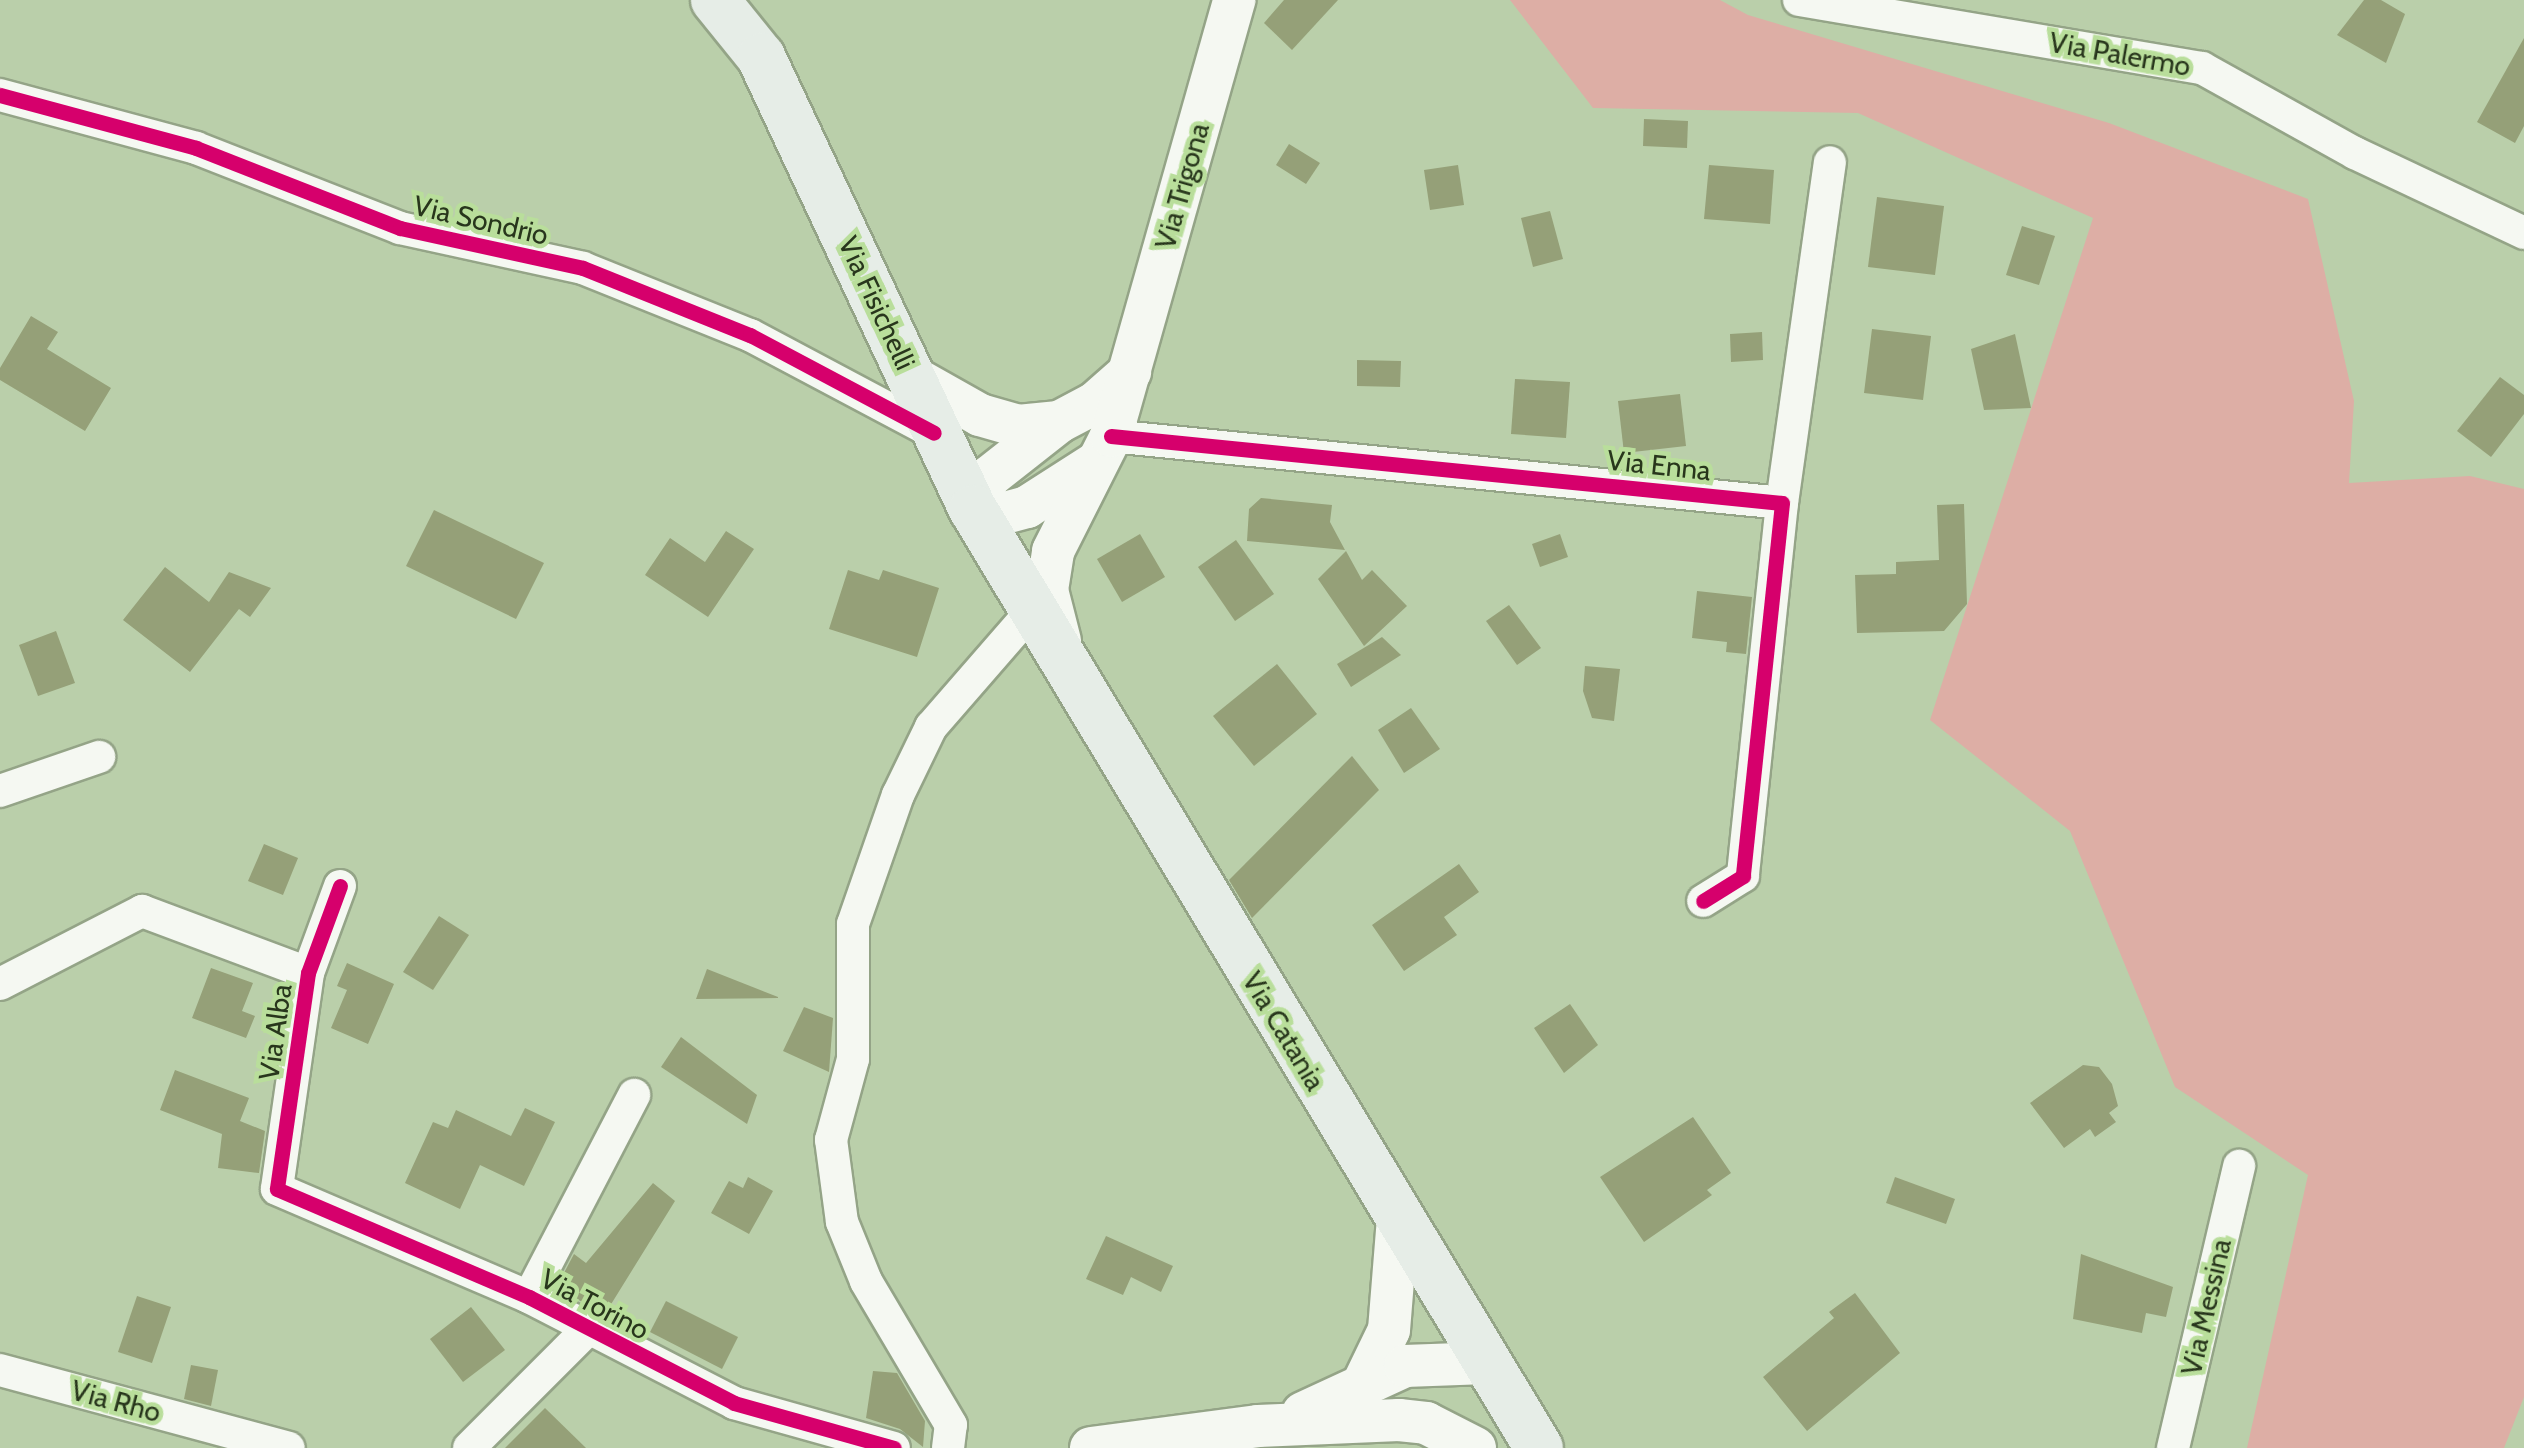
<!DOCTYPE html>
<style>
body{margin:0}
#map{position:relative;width:2524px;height:1448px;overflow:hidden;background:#bacfaa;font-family:Cabin,sans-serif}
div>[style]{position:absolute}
.green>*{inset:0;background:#ddaea5}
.building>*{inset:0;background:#95a078}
.roads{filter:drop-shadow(2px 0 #94a487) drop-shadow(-2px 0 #94a487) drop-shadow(0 2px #94a487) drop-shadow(0 -2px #94a487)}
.minor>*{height:32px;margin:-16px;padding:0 16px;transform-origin:16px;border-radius:16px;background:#f5f8f2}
.tertiary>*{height:42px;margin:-21px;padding:0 21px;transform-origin:21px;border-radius:21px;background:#f5f8f2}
.secondary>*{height:48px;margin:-24px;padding:0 24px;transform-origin:24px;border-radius:24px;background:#e6ede7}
.cycleway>*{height:15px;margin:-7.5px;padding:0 7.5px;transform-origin:7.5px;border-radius:7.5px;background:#d6006c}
span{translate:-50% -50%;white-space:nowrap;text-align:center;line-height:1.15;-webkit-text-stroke:9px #b9de9b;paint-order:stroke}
.street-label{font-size:28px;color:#28361c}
</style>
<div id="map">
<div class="green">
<div style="clip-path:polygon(1510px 0,1720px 0,1748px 15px,2109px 123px,2308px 199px,2354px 401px,2349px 483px,2470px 476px,2524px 489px,2524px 1397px,2504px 1448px,2247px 1448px,2308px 1175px,2175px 1087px,2070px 831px,1930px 720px,2093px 218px,1858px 113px,1593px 108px)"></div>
</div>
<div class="building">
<div style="clip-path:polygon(1284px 0,1338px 0,1292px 50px,1264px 23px)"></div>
<div style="clip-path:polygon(2364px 0,2381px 0,2405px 14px,2386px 63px,2337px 35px)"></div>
<div style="clip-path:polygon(2524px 38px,2524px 126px,2515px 143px,2477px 122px)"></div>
<div style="clip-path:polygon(1644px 119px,1688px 121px,1687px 148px,1643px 146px)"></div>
<div style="clip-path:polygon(1289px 144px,1320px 163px,1306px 184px,1276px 165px)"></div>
<div style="clip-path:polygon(1458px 165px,1464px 205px,1430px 210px,1424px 170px)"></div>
<div style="clip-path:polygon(1709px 165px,1774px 170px,1770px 224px,1704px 219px)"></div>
<div style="clip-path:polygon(1877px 197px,1944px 206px,1935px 275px,1868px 267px)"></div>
<div style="clip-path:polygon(1550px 211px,1563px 259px,1533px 267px,1521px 218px)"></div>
<div style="clip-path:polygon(2022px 226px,2055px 236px,2039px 285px,2006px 275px)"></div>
<div style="clip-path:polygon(31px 316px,58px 332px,47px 349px,111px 388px,85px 431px,0 380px,0 368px)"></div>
<div style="clip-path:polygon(1872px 329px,1931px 336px,1923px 400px,1864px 393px)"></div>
<div style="clip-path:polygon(1762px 332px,1763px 360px,1731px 362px,1730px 334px)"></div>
<div style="clip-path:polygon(2015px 334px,2031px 408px,1984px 410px,1971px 349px)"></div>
<div style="clip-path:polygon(1357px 360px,1401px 361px,1400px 387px,1357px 386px)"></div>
<div style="clip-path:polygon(2500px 377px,2524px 395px,2524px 414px,2491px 457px,2457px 431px)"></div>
<div style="clip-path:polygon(1515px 379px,1570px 382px,1566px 438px,1511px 434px)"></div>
<div style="clip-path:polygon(1680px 394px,1686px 446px,1624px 453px,1618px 401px)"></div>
<div style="clip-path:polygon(1261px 498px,1332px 505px,1330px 522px,1345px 550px,1247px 541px,1249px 509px)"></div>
<div style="clip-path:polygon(1964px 504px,1967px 604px,1944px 631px,1857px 633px,1855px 575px,1896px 574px,1896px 562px,1939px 560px,1937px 505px)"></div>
<div style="clip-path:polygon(434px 510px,544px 563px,516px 619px,406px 566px)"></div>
<div style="clip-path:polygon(726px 531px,754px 549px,708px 617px,645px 575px,670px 538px,705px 562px)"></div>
<div style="clip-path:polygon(1140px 534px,1165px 577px,1122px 602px,1097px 559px)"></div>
<div style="clip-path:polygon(1560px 534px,1568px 557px,1540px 567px,1532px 544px)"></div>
<div style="clip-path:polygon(1236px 540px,1274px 594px,1235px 621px,1198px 567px)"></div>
<div style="clip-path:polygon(1346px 551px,1362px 580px,1372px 570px,1407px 606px,1364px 646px,1318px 579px)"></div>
<div style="clip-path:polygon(165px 567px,209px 602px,229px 572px,271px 588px,250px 617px,239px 609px,190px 672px,123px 620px)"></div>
<div style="clip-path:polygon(848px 570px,879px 580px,883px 570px,939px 588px,917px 657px,829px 629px)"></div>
<div style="clip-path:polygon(1697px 591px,1752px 597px,1746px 654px,1726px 652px,1727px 642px,1692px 638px)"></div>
<div style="clip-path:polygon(1509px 605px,1541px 648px,1517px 665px,1486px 621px)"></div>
<div style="clip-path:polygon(56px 631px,75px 683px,38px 696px,19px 645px)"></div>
<div style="clip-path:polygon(1382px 637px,1401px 655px,1351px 687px,1337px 664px)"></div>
<div style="clip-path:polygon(1277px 664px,1317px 714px,1254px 766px,1213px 716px)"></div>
<div style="clip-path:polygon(1585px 666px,1620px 669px,1614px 721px,1592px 718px,1583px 691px)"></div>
<div style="clip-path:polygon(1411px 708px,1440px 749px,1404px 773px,1378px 730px)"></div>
<div style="clip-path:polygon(1352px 756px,1379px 790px,1252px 918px,1229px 880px)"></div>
<div style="clip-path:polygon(264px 844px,298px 858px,283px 895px,248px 881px)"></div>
<div style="clip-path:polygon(1459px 864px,1479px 892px,1444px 917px,1457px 935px,1404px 971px,1372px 925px)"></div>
<div style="clip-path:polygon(439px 916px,469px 935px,433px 990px,403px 972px)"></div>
<div style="clip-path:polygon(347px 963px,394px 984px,368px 1044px,331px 1028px,347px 990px,337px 986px)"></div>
<div style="clip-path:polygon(211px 968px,253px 983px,242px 1011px,255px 1016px,246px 1038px,192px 1018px)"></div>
<div style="clip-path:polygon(707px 969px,778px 997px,778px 998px,696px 999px)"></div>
<div style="clip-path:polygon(1570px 1004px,1598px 1045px,1564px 1073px,1534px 1028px)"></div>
<div style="clip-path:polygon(804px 1007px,833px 1018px,829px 1072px,783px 1051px)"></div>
<div style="clip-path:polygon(681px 1037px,757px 1095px,747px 1124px,661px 1067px)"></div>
<div style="clip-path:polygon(2083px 1065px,2099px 1067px,2112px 1084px,2118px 1106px,2109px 1113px,2116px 1122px,2095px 1137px,2090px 1129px,2064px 1148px,2030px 1103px)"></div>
<div style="clip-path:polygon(175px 1070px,249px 1098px,240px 1121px,265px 1131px,259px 1173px,218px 1168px,222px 1134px,160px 1110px)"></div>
<div style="clip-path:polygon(525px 1108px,555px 1122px,524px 1186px,480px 1165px,460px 1209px,405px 1183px,433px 1122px,448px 1128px,456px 1110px,511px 1136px)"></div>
<div style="clip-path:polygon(1693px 1117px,1731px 1173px,1707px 1190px,1712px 1195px,1644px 1242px,1600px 1177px)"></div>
<div style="clip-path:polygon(748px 1177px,773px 1191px,749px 1234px,711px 1213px,729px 1181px,743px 1188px)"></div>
<div style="clip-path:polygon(1895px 1177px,1955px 1199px,1946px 1224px,1886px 1203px)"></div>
<div style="clip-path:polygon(653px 1183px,675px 1201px,605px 1314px,556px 1288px,574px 1254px,586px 1263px)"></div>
<div style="clip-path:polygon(1106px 1236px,1173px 1266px,1161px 1292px,1131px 1277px,1123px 1295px,1086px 1279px)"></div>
<div style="clip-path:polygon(2081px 1254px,2173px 1287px,2166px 1317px,2146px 1313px,2142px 1333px,2073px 1319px)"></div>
<div style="clip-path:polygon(1855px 1293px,1900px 1353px,1807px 1431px,1763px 1377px,1834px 1318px,1829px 1312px)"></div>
<div style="clip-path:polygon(137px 1296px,171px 1307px,152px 1363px,118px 1352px)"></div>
<div style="clip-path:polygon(666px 1301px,738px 1337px,722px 1369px,650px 1332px)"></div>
<div style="clip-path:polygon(471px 1307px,505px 1350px,463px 1382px,430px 1339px)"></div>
<div style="clip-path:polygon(191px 1365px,218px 1370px,211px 1406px,184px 1399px)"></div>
<div style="clip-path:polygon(873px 1371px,897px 1373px,925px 1421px,923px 1447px,900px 1429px,866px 1418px)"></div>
<div style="clip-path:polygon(545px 1408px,586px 1448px,505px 1448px)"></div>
</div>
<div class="roads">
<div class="minor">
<div style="left:1799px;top:0;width:409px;rotate:9.6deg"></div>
<div style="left:2202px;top:68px;width:175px;rotate:29.1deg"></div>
<div style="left:2355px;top:153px;width:187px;rotate:25.3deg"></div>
<div style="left:0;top:95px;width:203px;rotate:15.1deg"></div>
<div style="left:196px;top:148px;width:219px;rotate:21.4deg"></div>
<div style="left:400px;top:228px;width:187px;rotate:12.3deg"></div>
<div style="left:583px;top:268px;width:180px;rotate:21.9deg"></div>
<div style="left:750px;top:335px;width:208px;rotate:28deg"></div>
<div style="left:1111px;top:436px;width:674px;rotate:5.7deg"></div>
<div style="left:1782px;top:503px;width:375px;rotate:96deg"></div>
<div style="left:1743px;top:876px;width:47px;rotate:148deg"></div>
<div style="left:1782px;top:503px;width:344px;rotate:-82deg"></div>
<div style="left:0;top:791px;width:105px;rotate:-19deg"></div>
<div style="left:340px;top:886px;width:93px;rotate:110.2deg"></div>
<div style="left:308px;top:973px;width:218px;rotate:98.2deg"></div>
<div style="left:277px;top:1189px;width:274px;rotate:23.2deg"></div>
<div style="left:529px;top:1297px;width:231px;rotate:27.3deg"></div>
<div style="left:734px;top:1403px;width:166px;rotate:15.7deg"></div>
<div style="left:0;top:984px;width:160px;rotate:-27.2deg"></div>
<div style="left:142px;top:911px;width:177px;rotate:20.5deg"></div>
<div style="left:529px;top:1297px;width:228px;rotate:-62.5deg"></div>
<div style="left:0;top:1370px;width:299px;rotate:15.1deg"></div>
<div style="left:469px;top:1448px;width:167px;rotate:-45deg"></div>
<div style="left:948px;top:1448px;width:23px;rotate:-83deg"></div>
<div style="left:951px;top:1425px;width:167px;rotate:-120.6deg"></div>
<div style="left:866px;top:1281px;width:64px;rotate:-112.1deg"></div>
<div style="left:842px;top:1222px;width:83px;rotate:-97.6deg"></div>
<div style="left:831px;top:1140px;width:84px;rotate:-74.8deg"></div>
<div style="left:853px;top:1059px;width:135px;rotate:-90deg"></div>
<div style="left:853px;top:924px;width:137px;rotate:-70.8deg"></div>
<div style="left:898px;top:795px;width:76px;rotate:-64.1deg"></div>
<div style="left:931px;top:727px;width:154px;rotate:-49deg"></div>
<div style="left:2173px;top:1448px;width:290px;rotate:-76.8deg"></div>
</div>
<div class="tertiary">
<div style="left:911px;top:376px;width:79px;rotate:29.5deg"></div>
<div style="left:980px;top:415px;width:40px;rotate:16deg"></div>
<div style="left:1018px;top:426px;width:41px;rotate:-5.6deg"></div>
<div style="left:1059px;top:422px;width:41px;rotate:-27.8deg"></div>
<div style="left:1095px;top:403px;width:47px;rotate:-41.5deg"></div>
<div style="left:1059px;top:422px;width:89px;rotate:141.8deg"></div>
<div style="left:989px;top:477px;width:36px;rotate:117deg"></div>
<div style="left:973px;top:509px;width:28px;rotate:10deg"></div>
<div style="left:1001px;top:514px;width:27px;rotate:-15deg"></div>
<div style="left:1027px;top:507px;width:83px;rotate:-32.7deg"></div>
<div style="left:1060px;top:641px;width:53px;rotate:-104.3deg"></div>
<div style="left:1047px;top:590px;width:39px;rotate:-81deg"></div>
<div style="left:1053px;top:551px;width:129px;rotate:-63.2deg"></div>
<div style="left:1111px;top:436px;width:453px;rotate:-74.2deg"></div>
<div style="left:1361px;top:1388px;width:64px;rotate:-64.2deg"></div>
<div style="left:1389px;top:1330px;width:111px;rotate:-85.4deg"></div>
<div style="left:1303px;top:1413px;width:112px;rotate:-24.7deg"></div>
<div style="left:1405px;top:1366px;width:81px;rotate:-2.1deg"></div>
<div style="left:1091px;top:1448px;width:168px;rotate:-7.5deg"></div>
<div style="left:1258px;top:1426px;width:141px;rotate:-2.4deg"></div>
<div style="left:1399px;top:1420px;width:27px;rotate:6deg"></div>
<div style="left:1426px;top:1423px;width:55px;rotate:27deg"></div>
</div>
<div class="secondary">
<div style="left:715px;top:0;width:73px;rotate:51.1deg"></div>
<div style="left:761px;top:57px;width:499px;rotate:64.9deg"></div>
<div style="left:973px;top:509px;width:1096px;rotate:58.92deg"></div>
</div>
</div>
<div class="cycleway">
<div style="left:0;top:95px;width:203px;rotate:15.1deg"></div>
<div style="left:196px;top:148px;width:219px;rotate:21.4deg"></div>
<div style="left:400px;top:228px;width:187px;rotate:12.3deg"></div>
<div style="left:583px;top:268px;width:180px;rotate:21.9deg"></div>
<div style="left:750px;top:335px;width:208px;rotate:28deg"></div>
<div style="left:1111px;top:436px;width:674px;rotate:5.7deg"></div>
<div style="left:1782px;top:503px;width:375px;rotate:96deg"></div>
<div style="left:1743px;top:876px;width:47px;rotate:148deg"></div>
<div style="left:340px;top:886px;width:93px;rotate:110.2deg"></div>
<div style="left:308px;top:973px;width:218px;rotate:98.2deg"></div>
<div style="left:277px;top:1189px;width:274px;rotate:23.2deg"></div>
<div style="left:529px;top:1297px;width:231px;rotate:27.3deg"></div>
<div style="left:734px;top:1403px;width:166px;rotate:15.7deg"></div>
</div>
<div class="street-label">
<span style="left:2120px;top:54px;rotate:10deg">Via Palermo</span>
<span style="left:1182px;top:186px;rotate:-74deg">Via Trigona</span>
<span style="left:481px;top:220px;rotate:13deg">Via Sondrio</span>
<span style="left:877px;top:303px;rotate:65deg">Via Fisichelli</span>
<span style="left:1659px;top:465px;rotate:6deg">Via Enna</span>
<span style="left:1284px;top:1031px;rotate:59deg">Via Catania</span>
<span style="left:275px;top:1032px;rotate:-82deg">Via Alba</span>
<span style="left:595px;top:1304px;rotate:28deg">Via Torino</span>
<span style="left:2206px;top:1307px;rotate:-77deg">Via Messina</span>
<span style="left:116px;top:1401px;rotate:15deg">Via Rho</span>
</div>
</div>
